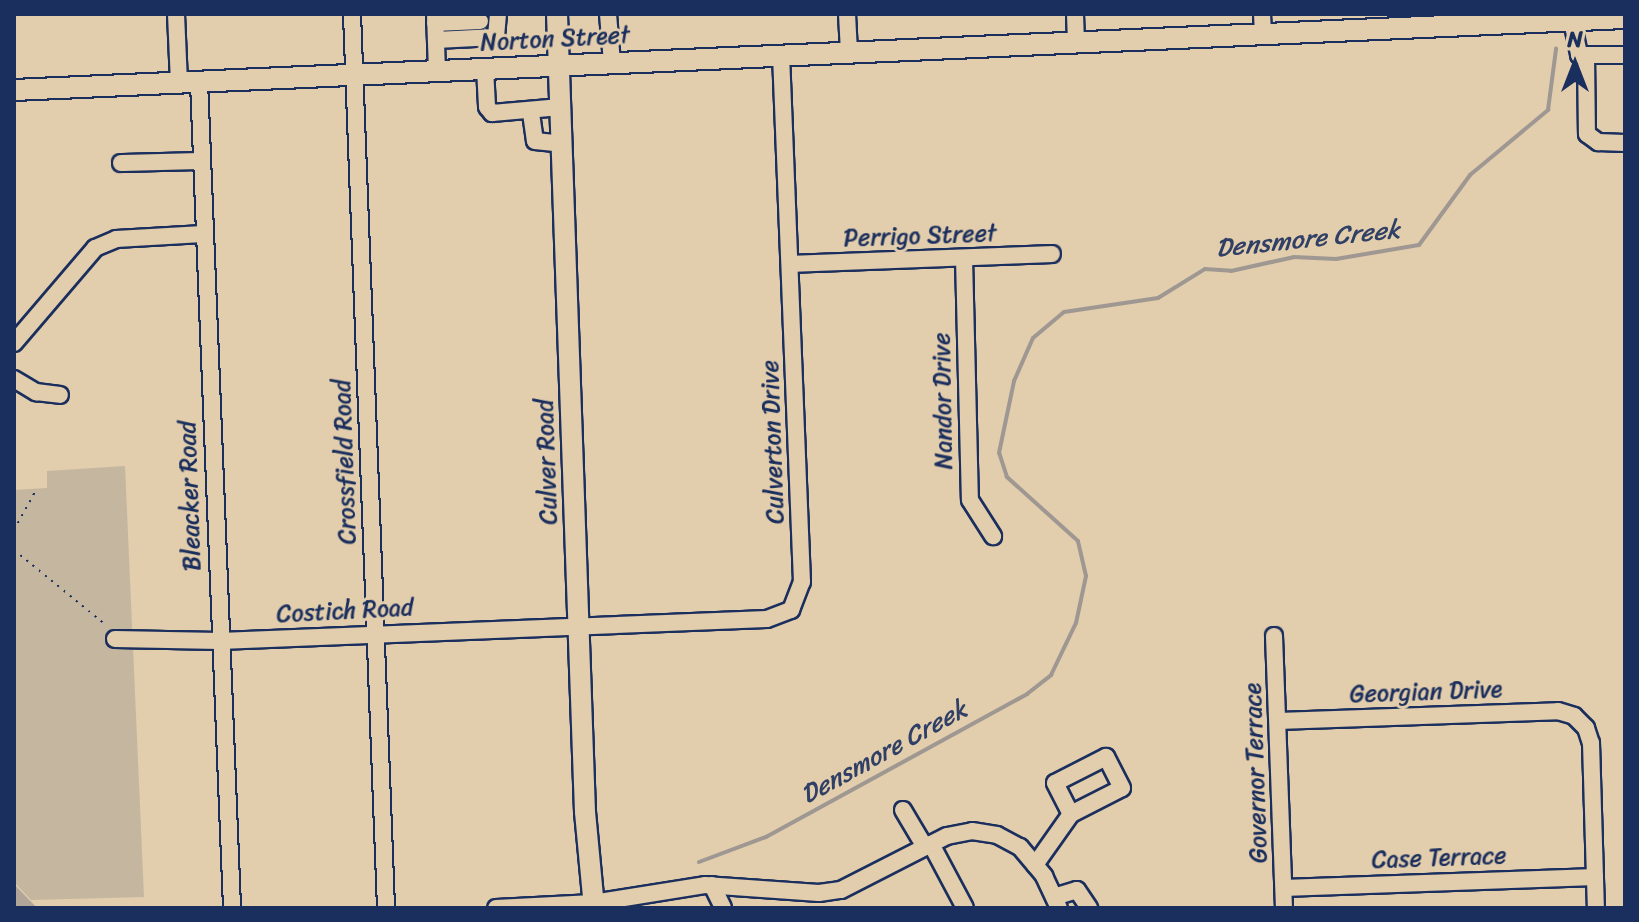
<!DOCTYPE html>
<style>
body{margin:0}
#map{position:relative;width:1639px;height:922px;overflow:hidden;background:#e2cdac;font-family:Sriracha,sans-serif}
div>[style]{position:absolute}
.green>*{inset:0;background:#c5b6a0}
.stream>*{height:4px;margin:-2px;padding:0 2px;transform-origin:2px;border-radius:2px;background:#9e9792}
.building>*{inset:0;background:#b0a598}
.path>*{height:2px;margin-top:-1px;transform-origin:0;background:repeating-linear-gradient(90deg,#1b2f5e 0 2px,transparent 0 8px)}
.roads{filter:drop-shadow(2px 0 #1b2f5e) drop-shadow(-2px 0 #1b2f5e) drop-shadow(0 2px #1b2f5e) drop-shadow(0 -2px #1b2f5e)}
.minor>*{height:16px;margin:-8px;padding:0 8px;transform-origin:8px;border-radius:8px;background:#e2cdac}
.major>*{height:20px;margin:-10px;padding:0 10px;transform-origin:10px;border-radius:10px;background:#e2cdac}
span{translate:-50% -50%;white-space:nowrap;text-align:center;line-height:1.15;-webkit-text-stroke:6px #e2cdac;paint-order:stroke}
.street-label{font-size:24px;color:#1b2f5e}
.water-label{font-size:26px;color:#2f3f66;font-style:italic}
.frame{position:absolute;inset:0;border:16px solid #1b2f5e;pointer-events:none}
.north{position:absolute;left:1535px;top:24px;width:80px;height:80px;-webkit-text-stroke:6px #e2cdac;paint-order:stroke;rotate:0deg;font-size:22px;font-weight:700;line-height:32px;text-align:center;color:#1b2f5e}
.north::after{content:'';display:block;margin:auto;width:28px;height:36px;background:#1b2f5e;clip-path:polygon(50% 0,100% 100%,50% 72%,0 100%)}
</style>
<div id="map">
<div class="green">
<div style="clip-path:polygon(125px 466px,144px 897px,31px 900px,14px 882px,14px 490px,47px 488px,47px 471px)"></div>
</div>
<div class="stream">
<div style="left:699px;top:862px;width:72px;rotate:-20.5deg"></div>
<div style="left:766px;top:837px;width:298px;rotate:-28.7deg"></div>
<div style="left:1027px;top:694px;width:31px;rotate:-38deg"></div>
<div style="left:1051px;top:675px;width:58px;rotate:-64.3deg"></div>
<div style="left:1076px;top:623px;width:48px;rotate:-78deg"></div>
<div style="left:1086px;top:576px;width:36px;rotate:-103deg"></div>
<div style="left:1078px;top:541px;width:96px;rotate:-138deg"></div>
<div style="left:1007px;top:477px;width:25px;rotate:-108deg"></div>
<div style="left:999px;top:453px;width:74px;rotate:-78.2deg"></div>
<div style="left:1014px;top:381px;width:47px;rotate:-66.2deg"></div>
<div style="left:1033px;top:338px;width:40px;rotate:-40deg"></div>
<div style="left:1064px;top:312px;width:95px;rotate:-8.5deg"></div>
<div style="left:1158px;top:298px;width:55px;rotate:-31.7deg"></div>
<div style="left:1205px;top:269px;width:26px;rotate:4deg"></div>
<div style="left:1231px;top:271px;width:65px;rotate:-12.5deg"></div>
<div style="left:1294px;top:257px;width:42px;rotate:2.7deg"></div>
<div style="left:1336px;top:259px;width:84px;rotate:-9.6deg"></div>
<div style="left:1419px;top:245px;width:87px;rotate:-53.9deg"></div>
<div style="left:1470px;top:175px;width:102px;rotate:-39.8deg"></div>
<div style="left:1548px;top:110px;width:62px;rotate:-82.5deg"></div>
</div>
<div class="building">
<div style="clip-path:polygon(14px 884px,37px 908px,14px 908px)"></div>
</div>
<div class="path">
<div style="left:14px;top:530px;width:46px;rotate:-61.2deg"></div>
<div style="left:14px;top:550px;width:119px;rotate:39.2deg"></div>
</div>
<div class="roads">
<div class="minor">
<div style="left:176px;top:14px;width:69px;rotate:87.5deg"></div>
<div style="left:352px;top:14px;width:895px;rotate:87.82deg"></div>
<div style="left:435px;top:14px;width:57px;rotate:88deg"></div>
<div style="left:608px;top:14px;width:49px;rotate:85.3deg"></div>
<div style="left:847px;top:14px;width:38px;rotate:87deg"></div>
<div style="left:1075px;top:14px;width:28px;rotate:88deg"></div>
<div style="left:1262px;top:14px;width:20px;rotate:87deg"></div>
<div style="left:1572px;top:21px;width:35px;rotate:78deg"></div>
<div style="left:1579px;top:55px;width:46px"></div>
<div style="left:435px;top:23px;width:45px;rotate:-2.5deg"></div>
<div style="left:436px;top:40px;width:60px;rotate:-2.9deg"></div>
<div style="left:496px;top:37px;width:23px;rotate:-85deg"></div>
<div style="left:1586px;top:55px;width:79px;rotate:89.3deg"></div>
<div style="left:1587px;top:134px;width:14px;rotate:36deg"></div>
<div style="left:1598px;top:142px;width:27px;rotate:2deg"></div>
<div style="left:485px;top:68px;width:39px;rotate:87deg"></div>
<div style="left:487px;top:107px;width:8px;rotate:50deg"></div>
<div style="left:492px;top:113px;width:69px;rotate:-5deg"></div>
<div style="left:199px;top:82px;width:827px;rotate:87.71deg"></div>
<div style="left:531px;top:113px;width:28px;rotate:82deg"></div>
<div style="left:535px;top:141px;width:27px;rotate:6deg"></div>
<div style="left:121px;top:163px;width:80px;rotate:-1.4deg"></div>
<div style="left:964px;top:258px;width:242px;rotate:88.6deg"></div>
<div style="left:970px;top:500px;width:43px;rotate:57.4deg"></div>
<div style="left:790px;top:264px;width:262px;rotate:-2.2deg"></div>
<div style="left:14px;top:343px;width:125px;rotate:-49.5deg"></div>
<div style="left:95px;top:248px;width:23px;rotate:-23deg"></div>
<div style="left:116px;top:239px;width:87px;rotate:-3.3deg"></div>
<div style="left:14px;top:379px;width:26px;rotate:31deg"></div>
<div style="left:36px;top:392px;width:24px;rotate:7deg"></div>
<div style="left:1274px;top:636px;width:272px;rotate:87.9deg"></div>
<div style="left:115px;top:639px;width:105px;rotate:1.1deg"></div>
<div style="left:220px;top:641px;width:547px;rotate:-2.3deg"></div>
<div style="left:767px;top:619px;width:26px;rotate:-21deg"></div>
<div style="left:791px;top:610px;width:30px;rotate:-69deg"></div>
<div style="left:802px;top:582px;width:527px;rotate:-92.28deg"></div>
<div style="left:1278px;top:721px;width:280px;rotate:-2deg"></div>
<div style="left:1558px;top:711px;width:17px;rotate:17deg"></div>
<div style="left:1574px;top:716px;width:17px;rotate:45deg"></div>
<div style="left:1586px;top:728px;width:16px;rotate:72deg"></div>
<div style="left:1591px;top:743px;width:165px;rotate:88.3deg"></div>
<div style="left:903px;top:810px;width:43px;rotate:59.3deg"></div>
<div style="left:931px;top:844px;width:72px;rotate:62deg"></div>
<div style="left:1035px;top:865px;width:62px;rotate:-54.8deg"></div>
<div style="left:1071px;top:814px;width:57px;rotate:-27deg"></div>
<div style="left:1122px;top:788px;width:35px;rotate:-117deg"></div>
<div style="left:1106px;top:757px;width:57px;rotate:153deg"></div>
<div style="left:1055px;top:783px;width:35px;rotate:63deg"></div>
<div style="left:712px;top:885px;width:25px;rotate:64deg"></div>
<div style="left:1284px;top:888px;width:311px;rotate:-2deg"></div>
<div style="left:1054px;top:897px;width:24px;rotate:-17deg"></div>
<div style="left:1077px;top:890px;width:22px;rotate:56deg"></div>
<div style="left:496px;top:908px;width:97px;rotate:-3deg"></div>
<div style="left:593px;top:903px;width:113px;rotate:-9.1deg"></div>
<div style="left:705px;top:885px;width:114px;rotate:4deg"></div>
<div style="left:819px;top:893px;width:22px;rotate:-8deg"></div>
<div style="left:841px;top:890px;width:119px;rotate:-27deg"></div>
<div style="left:947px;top:836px;width:25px;rotate:-11deg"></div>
<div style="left:972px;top:831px;width:25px;rotate:9deg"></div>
<div style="left:997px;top:835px;width:26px;rotate:28deg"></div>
<div style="left:1020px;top:847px;width:38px;rotate:50deg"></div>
<div style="left:1044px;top:876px;width:35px;rotate:65deg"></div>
</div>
<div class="major">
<div style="left:557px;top:14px;width:798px;rotate:87.99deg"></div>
<div style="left:585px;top:812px;width:96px;rotate:84.6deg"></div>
<div style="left:14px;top:90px;width:1613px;rotate:-2.56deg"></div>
</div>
</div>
<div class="street-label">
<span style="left:555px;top:39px;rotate:-3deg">Norton Street</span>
<span style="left:920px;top:236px;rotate:-2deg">Perrigo Street</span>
<span style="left:943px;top:401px;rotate:-91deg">Nandor Drive</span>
<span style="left:773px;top:442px;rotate:-92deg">Culverton Drive</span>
<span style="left:345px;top:462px;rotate:-92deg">Crossfield Road</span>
<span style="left:547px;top:462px;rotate:-92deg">Culver Road</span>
<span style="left:190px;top:496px;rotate:-92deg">Bleacker Road</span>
<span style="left:345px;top:611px;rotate:-3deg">Costich Road</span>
<span style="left:1426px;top:692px;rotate:-2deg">Georgian Drive</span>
<span style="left:1256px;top:773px;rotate:-92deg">Governor Terrace</span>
<span style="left:1439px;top:858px;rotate:-2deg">Case Terrace</span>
</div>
<div class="water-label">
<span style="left:1308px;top:239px;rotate:-6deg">Densmore Creek</span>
<span style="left:884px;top:752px;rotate:-29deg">Densmore Creek</span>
</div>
<div class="frame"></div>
<div class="north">N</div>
</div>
